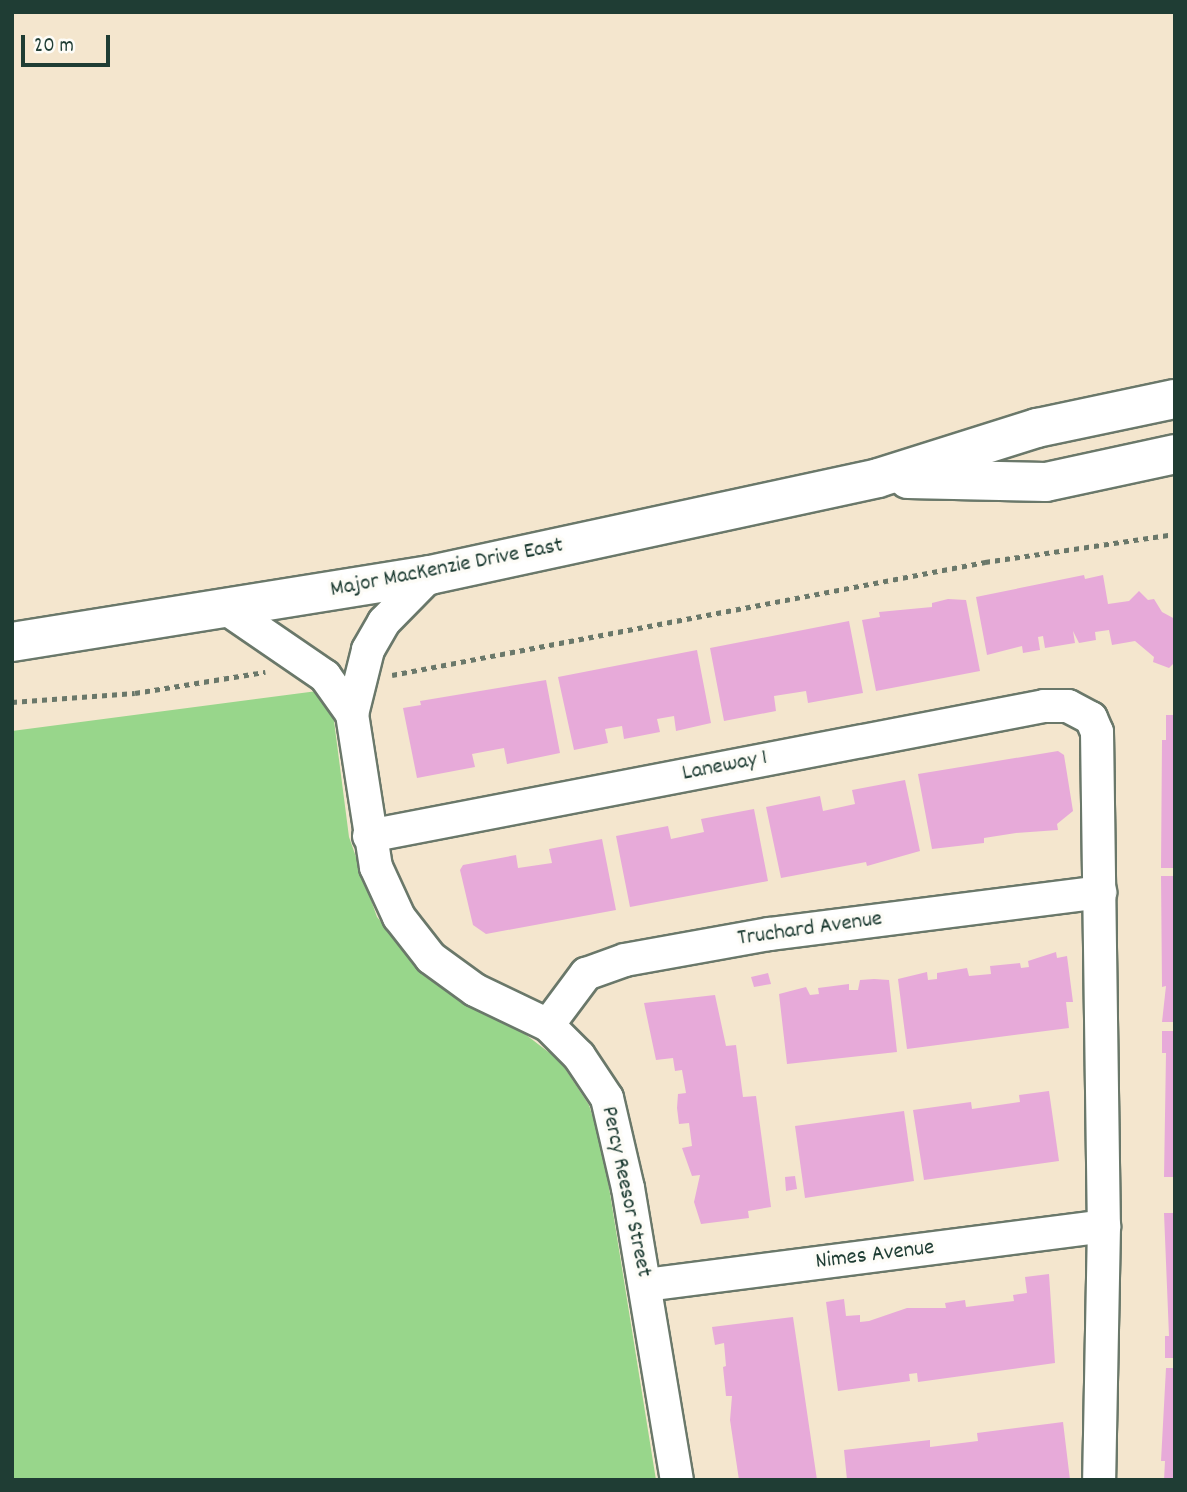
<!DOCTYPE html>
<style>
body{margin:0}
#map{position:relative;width:1187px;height:1492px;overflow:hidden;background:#f4e6ce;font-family:Dekko,sans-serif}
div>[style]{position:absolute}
.green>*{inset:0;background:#98d68b}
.building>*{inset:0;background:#e7aad9}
.path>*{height:4.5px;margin-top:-2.25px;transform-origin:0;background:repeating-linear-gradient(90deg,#6a786a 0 5px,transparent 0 10px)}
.roads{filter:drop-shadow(2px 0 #6a786a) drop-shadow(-2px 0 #6a786a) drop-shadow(0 2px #6a786a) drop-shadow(0 -2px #6a786a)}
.minor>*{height:32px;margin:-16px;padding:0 16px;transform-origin:16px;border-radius:16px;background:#fff}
.primary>*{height:38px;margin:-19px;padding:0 19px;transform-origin:19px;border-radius:19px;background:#fff}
span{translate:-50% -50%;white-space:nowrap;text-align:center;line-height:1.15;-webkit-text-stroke:7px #fdfcf7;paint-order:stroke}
.street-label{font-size:23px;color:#1f3d34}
.frame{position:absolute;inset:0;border:14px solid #1f3d34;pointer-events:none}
.scale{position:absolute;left:21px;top:35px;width:89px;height:32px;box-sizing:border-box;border:4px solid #1f3d34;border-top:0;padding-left:9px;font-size:21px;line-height:24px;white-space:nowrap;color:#1f3d34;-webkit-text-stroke:5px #fdfcf7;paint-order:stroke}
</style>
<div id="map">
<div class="green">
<div style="clip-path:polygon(325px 690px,333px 713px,349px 837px,377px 917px,431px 980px,483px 1014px,512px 1024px,560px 1061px,589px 1105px,603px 1150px,656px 1480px,12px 1480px,12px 731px)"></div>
</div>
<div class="building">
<div style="clip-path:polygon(1084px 575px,1085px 579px,1103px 575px,1108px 604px,1129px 601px,1139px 591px,1148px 600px,1154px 599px,1162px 612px,1175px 619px,1175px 662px,1169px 668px,1153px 662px,1154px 657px,1135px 641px,1112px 645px,1109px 630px,1095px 632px,1096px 640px,1079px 643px,1073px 631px,1075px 643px,1045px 648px,1043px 636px,1038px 637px,1040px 650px,1023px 653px,1022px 646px,987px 655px,976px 597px)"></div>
<div style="clip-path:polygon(948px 599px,966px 600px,980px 671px,876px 691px,862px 620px,880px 617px,879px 612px,932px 607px,932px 603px)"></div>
<div style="clip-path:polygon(849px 621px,863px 693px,808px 703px,806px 691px,774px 696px,776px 711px,724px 721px,710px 648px)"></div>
<div style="clip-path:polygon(697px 650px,711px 723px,676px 731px,674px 716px,657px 719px,660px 732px,624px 739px,622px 726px,605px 729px,608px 743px,574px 750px,558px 677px)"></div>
<div style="clip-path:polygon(546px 680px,560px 753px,507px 764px,504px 748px,472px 754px,475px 767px,417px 778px,403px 708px,421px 705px,420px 701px)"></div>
<div style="clip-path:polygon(1166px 715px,1175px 715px,1175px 868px,1161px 868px,1162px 740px,1166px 740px)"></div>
<div style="clip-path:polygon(1058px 751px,1064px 755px,1073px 811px,1057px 824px,1058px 830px,1016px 833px,984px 838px,984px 843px,932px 849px,918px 774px)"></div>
<div style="clip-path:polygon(905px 780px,920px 851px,867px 866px,866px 862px,781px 878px,766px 807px,820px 796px,823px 811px,855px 804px,852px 790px)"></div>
<div style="clip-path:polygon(754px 809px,768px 881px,630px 907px,616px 836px,668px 826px,671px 839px,704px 832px,701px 819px)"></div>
<div style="clip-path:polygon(602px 839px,616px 910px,486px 934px,473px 925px,460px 870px,463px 865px,516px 855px,518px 868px,552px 863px,549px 849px)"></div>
<div style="clip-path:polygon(1161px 876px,1175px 876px,1175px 1022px,1162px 1022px,1166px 986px,1162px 987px)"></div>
<div style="clip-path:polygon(1056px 952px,1057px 958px,1067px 956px,1073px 1002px,1066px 1002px,1069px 1028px,907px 1049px,898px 979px,927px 972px,928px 980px,937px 979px,937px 973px,967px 968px,969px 976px,991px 974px,990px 966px,1020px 963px,1021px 968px,1029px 967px,1028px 961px)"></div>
<div style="clip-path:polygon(768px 973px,771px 984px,754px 987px,751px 977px)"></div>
<div style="clip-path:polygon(874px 979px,889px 980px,897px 1052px,787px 1064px,779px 994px,806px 987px,810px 995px,819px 994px,818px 988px,849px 984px,849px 990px,858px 990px,860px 980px)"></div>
<div style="clip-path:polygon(715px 995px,726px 1046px,736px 1045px,743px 1097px,756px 1096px,771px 1207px,748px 1211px,749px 1218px,701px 1224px,694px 1202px,700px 1175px,692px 1176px,682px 1148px,692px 1146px,689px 1123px,679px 1124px,677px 1108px,678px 1094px,686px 1093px,682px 1070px,675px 1071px,673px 1058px,656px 1060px,644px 1003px)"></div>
<div style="clip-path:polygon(1162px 1031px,1175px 1031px,1175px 1177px,1164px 1177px,1166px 1053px,1162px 1053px)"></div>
<div style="clip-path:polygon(1049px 1091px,1059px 1161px,924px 1180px,913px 1110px,971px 1102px,972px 1109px,1020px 1102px,1019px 1095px)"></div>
<div style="clip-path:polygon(904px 1111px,914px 1181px,805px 1198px,795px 1126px)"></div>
<div style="clip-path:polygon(795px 1176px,797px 1189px,786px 1191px,785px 1177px)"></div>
<div style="clip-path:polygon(1164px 1213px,1175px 1213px,1175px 1358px,1165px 1358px,1165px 1336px,1169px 1336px)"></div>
<div style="clip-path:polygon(1049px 1274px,1055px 1363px,918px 1382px,917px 1373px,909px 1374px,910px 1381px,838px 1391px,826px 1302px,844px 1299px,846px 1316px,860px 1315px,860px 1322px,869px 1321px,907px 1308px,946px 1308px,945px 1303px,965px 1300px,966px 1307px,1014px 1301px,1013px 1295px,1027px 1293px,1025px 1277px)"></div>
<div style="clip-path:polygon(793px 1317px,817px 1480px,739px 1480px,730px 1420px,732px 1396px,726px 1396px,723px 1367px,726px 1366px,724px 1343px,715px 1345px,712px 1327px)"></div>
<div style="clip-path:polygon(1166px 1368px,1175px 1368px,1175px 1480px,1164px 1480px,1165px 1461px,1161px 1461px)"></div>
<div style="clip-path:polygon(1063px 1422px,1070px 1480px,847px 1480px,844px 1450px,930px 1440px,930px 1447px,978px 1441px,977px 1433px)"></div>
</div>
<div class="path">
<div style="left:392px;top:675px;width:604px;rotate:-10.79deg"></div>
<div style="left:985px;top:562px;width:192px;rotate:-8.4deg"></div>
<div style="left:12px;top:702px;width:123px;rotate:-4.2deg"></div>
<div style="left:135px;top:693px;width:132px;rotate:-9.2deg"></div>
</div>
<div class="roads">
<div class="minor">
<div style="left:430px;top:575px;width:66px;rotate:134.4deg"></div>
<div style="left:384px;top:622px;width:32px;rotate:120deg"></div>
<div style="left:368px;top:650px;width:66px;rotate:104deg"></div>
<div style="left:352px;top:714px;width:155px;rotate:81.1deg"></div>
<div style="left:376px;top:867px;width:55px;rotate:65.3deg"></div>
<div style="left:399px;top:917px;width:52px;rotate:52deg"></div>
<div style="left:431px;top:958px;width:54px;rotate:36deg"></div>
<div style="left:475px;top:990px;width:81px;rotate:25.6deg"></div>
<div style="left:548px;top:1025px;width:44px;rotate:45deg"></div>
<div style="left:579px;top:1056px;width:50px;rotate:56.3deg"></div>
<div style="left:607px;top:1098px;width:92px;rotate:76.9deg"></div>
<div style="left:628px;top:1188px;width:296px;rotate:80.5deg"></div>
<div style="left:227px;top:609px;width:119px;rotate:34.4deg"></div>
<div style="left:325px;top:676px;width:47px;rotate:54.6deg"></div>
<div style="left:369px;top:836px;width:687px;rotate:-10.9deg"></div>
<div style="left:1044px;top:706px;width:24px"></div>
<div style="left:1068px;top:706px;width:26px;rotate:28deg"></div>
<div style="left:1091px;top:718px;width:15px;rotate:67deg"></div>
<div style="left:1097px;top:732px;width:494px;rotate:89.2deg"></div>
<div style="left:1104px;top:1226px;width:254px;rotate:91.1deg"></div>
<div style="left:548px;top:1025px;width:64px;rotate:-53.3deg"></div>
<div style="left:586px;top:974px;width:41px;rotate:-19.7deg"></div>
<div style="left:625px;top:960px;width:146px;rotate:-10.2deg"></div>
<div style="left:769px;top:934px;width:334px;rotate:-7.2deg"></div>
<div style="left:645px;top:1285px;width:463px;rotate:-7.3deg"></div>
</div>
<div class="primary">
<div style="left:908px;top:479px;width:138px;rotate:1.2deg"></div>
<div style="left:1046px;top:482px;width:132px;rotate:-12.2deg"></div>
<div style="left:12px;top:642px;width:423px;rotate:-9.1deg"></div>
<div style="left:430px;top:575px;width:458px;rotate:-12.2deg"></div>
<div style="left:878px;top:478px;width:167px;rotate:-17.5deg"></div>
<div style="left:1037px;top:428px;width:141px;rotate:-11.9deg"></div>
</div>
</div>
<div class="street-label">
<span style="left:447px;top:569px;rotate:-11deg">Major MacKenzie Drive East</span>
<span style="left:725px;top:767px;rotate:-11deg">Laneway 1</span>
<span style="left:810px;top:930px;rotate:-8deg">Truchard Avenue</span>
<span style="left:625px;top:1192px;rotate:78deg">Percy Reesor Street</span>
<span style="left:875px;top:1256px;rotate:-7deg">Nimes Avenue</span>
</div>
<div class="frame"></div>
<div class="scale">20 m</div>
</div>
